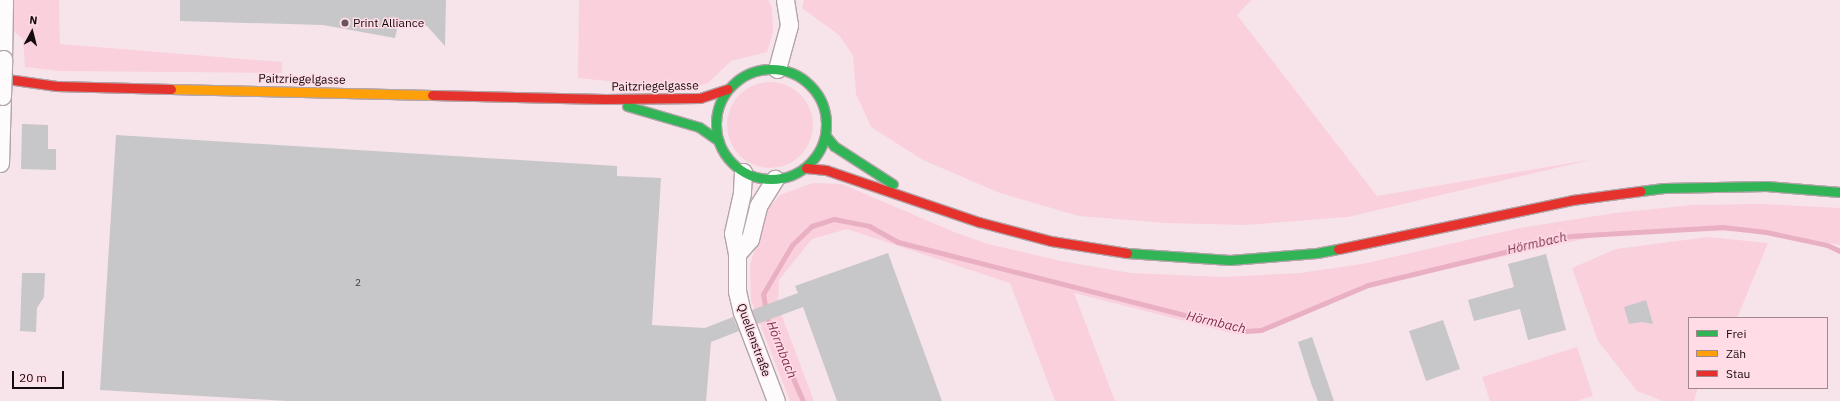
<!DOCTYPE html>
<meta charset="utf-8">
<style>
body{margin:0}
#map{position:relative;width:1840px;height:401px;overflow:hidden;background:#f7e4ea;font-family:"IBM Plex Sans",sans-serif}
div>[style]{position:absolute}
.green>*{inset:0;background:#fad0dd}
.round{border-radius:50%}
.stream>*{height:5px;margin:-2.5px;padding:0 2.5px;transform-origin:2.5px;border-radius:2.5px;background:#e9b0c3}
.building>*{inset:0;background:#c7c6c9}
.roads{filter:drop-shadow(1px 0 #b2a4a9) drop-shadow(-1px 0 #b2a4a9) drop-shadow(0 1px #b2a4a9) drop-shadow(0 -1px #b2a4a9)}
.street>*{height:17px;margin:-8.5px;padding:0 8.5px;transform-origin:8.5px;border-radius:8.5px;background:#fefbfc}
.fast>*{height:9px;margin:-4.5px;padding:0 4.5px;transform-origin:4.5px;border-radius:4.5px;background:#30b455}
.fast>.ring{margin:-4.5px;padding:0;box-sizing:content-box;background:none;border:9px solid #30b455;border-radius:50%}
.slow>*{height:9px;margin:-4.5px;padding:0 4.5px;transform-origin:4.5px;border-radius:4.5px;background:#ff9f0a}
.jam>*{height:9px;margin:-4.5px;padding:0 4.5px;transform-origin:4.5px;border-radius:4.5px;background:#e5322d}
.bridges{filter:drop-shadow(1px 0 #b2a4a9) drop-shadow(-1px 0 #b2a4a9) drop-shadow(0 1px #b2a4a9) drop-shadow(0 -1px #b2a4a9)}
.street-bridge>*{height:17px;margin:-8.5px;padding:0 8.5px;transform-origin:8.5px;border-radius:8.5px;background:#fefbfc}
.dots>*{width:11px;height:11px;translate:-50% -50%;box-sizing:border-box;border:2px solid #ffdce6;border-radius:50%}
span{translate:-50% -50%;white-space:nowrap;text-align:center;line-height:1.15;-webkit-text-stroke:3px #ffdce6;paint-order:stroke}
.number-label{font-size:10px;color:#42393c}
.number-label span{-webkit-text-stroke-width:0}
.poi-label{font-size:12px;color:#150a0d}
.left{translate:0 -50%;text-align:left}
.street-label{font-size:12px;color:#150a0d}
.water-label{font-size:13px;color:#802b4e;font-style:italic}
.legend{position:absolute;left:1688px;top:317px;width:140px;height:72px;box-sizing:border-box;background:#ffdce6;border:1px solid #a1888f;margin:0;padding:5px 7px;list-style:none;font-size:12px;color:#150a0d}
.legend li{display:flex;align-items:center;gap:8px;height:20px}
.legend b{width:20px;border:1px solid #a1888f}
.north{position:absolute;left:12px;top:12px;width:40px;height:40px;-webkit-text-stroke:3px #ffdce6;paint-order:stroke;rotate:7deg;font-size:11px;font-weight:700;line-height:16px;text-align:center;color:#150a0d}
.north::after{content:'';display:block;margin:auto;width:14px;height:18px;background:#150a0d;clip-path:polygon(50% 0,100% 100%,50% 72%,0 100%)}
.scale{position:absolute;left:12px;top:371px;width:52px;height:18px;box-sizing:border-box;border:2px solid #150a0d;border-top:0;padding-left:5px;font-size:12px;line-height:14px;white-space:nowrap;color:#150a0d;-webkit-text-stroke:3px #ffdce6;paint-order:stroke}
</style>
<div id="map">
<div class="green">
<div style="clip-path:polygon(13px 0,59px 0,60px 44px,282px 62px,282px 73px,60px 71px,25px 67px,23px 39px,13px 31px)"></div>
<div style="clip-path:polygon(579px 0,768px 0,772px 8px,773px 32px,767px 52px,731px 61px,708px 83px,687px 89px,578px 78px)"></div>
<div style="clip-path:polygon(804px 0,1251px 0,1237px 15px,1377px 196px,1594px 159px,1348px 217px,1246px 225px,1165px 223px,1079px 216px,1000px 193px,923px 160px,871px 127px,856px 94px,853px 56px,839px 35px,802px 8px)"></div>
<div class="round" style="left:727px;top:82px;width:86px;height:86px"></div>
<div style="clip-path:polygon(813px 183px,842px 184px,954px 232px,988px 244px,1061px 261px,1131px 273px,1223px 277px,1300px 273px,1362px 264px,1520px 228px,1615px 213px,1692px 205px,1762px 204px,1840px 208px,1840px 245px,1786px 235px,1726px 231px,1611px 233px,1370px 286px,1263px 332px,1236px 334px,1074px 293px,1115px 401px,1055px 401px,1010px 283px,847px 229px,812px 239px,779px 280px,778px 306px,814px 401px,790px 401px,751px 300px,750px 265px,767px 210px,780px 195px)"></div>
<div style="clip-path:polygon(1708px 237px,1768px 243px,1737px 318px,1689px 318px,1689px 388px,1698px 388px,1694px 401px,1663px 401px,1637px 391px,1598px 341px,1572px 268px,1616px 249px)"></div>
<div style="clip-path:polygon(1577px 347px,1593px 396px,1577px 401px,1490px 401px,1482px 377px)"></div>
</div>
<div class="stream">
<div style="left:803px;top:401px;width:86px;rotate:-113.9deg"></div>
<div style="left:768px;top:322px;width:28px;rotate:-100deg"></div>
<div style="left:763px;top:294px;width:57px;rotate:-59.4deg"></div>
<div style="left:792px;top:245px;width:28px;rotate:-44deg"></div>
<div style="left:812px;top:226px;width:23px;rotate:-18deg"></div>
<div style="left:834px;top:219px;width:36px;rotate:11deg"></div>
<div style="left:869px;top:226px;width:33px;rotate:29deg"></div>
<div style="left:898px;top:242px;width:359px;rotate:14.3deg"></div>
<div style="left:1246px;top:331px;width:15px;rotate:-4deg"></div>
<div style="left:1261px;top:330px;width:116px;rotate:-22.8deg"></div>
<div style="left:1368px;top:285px;width:208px;rotate:-13.6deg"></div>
<div style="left:1570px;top:236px;width:153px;rotate:-3.4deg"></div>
<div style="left:1723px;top:227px;width:43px;rotate:6.6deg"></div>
<div style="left:1766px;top:232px;width:62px;rotate:12deg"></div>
<div style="left:1827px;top:245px;width:14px;rotate:25deg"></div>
</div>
<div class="building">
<div style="clip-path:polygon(180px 0,446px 0,445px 46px,427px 26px,398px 25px,395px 38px,323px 25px,180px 21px)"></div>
<div style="clip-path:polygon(22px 124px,48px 125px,48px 149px,56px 149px,56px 170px,21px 169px)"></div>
<div style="clip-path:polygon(116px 135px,617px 166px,617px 176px,661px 178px,652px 325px,705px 328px,733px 317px,739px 331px,711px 342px,706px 401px,287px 401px,100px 390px)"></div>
<div style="clip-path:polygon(888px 253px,942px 401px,837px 401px,803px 307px,757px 324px,752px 310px,798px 293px,795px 286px)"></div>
<div style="clip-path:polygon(1546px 254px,1566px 330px,1528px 340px,1520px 309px,1474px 321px,1468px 300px,1514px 287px,1508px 264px)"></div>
<div style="clip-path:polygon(22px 273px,45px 273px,44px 297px,37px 308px,36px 332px,20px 331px)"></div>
<div style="clip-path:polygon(1646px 300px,1653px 324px,1641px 322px,1629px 324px,1624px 307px)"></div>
<div style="clip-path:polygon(1443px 320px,1460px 369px,1426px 381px,1409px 331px)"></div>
<div style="clip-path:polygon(1312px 337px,1334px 401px,1318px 401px,1312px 386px,1298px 342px)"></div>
</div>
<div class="roads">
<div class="street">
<div style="left:3px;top:59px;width:59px;rotate:-89deg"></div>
<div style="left:777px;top:69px;width:46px;rotate:-74.7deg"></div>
<div style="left:789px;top:25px;width:25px;rotate:-99deg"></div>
<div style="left:0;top:163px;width:67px;rotate:-88.3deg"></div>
<div style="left:743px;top:172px;width:21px;rotate:93deg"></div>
<div style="left:742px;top:193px;width:41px;rotate:102.7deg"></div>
<div style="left:733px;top:233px;width:21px;rotate:79deg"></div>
<div style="left:737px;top:254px;width:37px;rotate:90deg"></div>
<div style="left:737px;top:291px;width:22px;rotate:77deg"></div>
<div style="left:742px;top:312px;width:95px;rotate:69.1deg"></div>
<div style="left:737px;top:254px;width:20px;rotate:-49deg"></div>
<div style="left:750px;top:239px;width:34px;rotate:-76deg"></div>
<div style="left:758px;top:206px;width:32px;rotate:-58deg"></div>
</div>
<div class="fast">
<div class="ring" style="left:716px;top:69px;width:101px;height:101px"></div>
<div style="left:627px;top:106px;width:75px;rotate:16.3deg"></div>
<div style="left:699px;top:127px;width:24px;rotate:35deg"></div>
<div style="left:826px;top:136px;width:13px;rotate:51deg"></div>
<div style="left:834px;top:146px;width:70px;rotate:32.8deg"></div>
<div style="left:1640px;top:191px;width:24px;rotate:-7deg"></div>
<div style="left:1664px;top:188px;width:102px;rotate:-1.1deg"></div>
<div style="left:1766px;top:186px;width:74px;rotate:4.6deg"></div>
<div style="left:1127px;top:253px;width:103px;rotate:3.9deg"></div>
<div style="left:1230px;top:260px;width:87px;rotate:-4.6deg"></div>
<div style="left:1317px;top:253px;width:21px;rotate:-11deg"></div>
</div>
<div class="slow">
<div style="left:171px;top:89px;width:261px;rotate:1.3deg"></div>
</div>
<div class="jam">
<div style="left:0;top:78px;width:57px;rotate:8.1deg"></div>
<div style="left:56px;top:86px;width:115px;rotate:1.5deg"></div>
<div style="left:432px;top:95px;width:173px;rotate:1.3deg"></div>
<div style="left:605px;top:99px;width:95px;rotate:-0.6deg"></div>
<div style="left:700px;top:98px;width:29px;rotate:-18deg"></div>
<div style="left:806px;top:168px;width:20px;rotate:6deg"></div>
<div style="left:826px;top:170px;width:162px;rotate:18.8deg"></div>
<div style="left:979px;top:222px;width:74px;rotate:14.8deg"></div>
<div style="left:1051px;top:241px;width:77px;rotate:9deg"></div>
<div style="left:1338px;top:249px;width:239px;rotate:-11.8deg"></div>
<div style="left:1572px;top:200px;width:69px;rotate:-7.5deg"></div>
</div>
</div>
<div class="bridges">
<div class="street-bridge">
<div style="left:2px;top:96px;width:37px;rotate:-88deg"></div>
</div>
</div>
<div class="dots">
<div style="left:345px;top:23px;background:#64565a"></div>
</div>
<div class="number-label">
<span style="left:358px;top:283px">2</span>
</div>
<div class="poi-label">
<span class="left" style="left:353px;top:23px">Print Alliance</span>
</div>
<div class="street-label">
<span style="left:302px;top:79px;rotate:1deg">Paitzriegelgasse</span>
<span style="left:655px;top:86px;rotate:-1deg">Paitzriegelgasse</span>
<span style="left:754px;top:340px;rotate:70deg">Quellenstraße</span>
</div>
<div class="water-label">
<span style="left:1537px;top:244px;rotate:-13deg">Hörmbach</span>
<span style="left:1216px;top:323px;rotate:13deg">Hörmbach</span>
<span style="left:781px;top:350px;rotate:68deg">Hörmbach</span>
</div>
<ul class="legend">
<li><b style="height:5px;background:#30b455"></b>Frei</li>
<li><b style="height:5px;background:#ff9f0a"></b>Zäh</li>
<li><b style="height:5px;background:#e5322d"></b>Stau</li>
</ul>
<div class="north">N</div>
<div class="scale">20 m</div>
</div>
